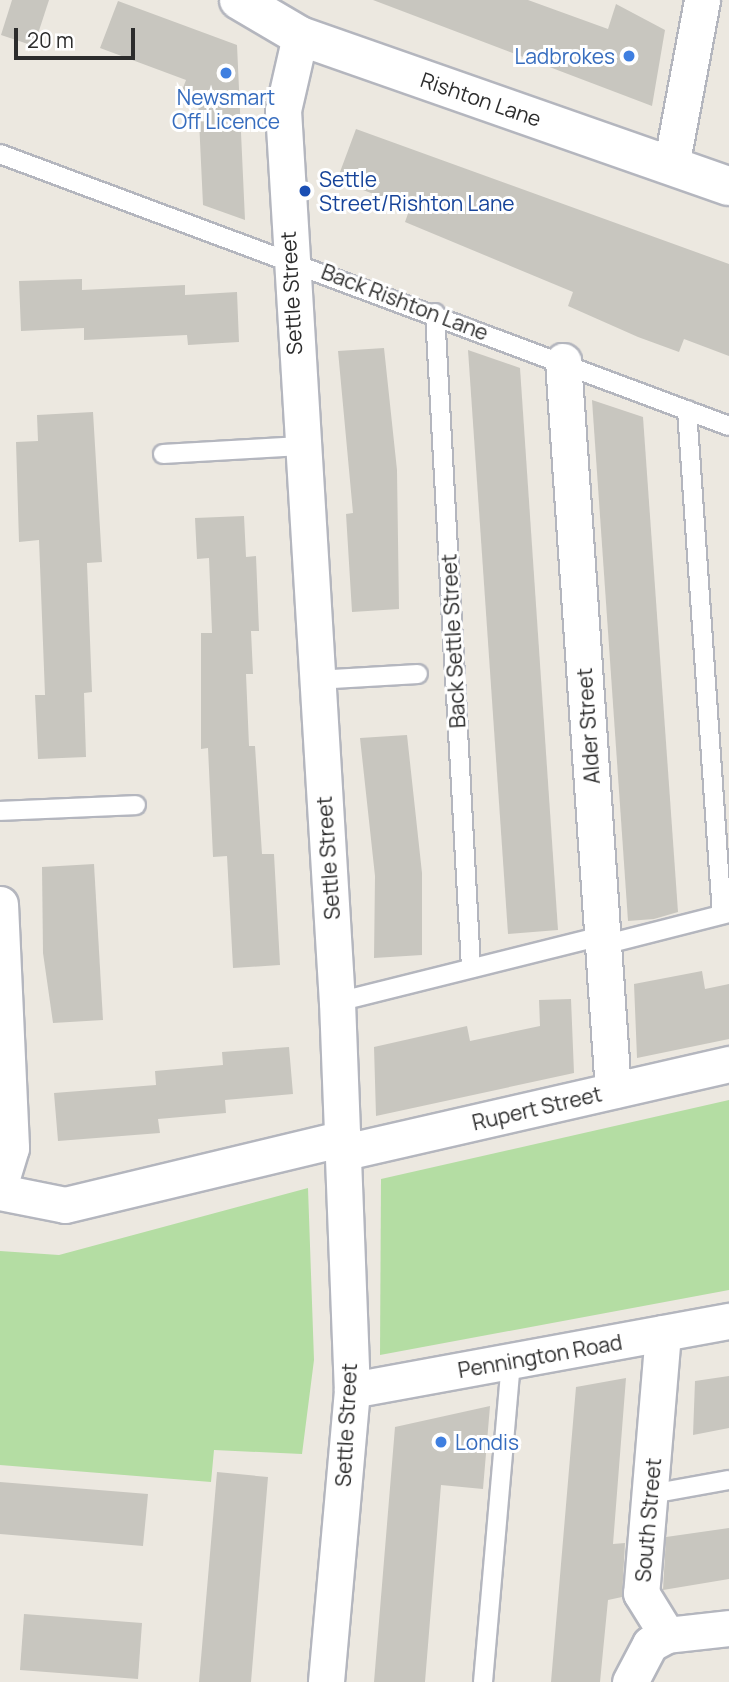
<!DOCTYPE html>
<style>
body{margin:0}
#map{position:relative;width:729px;height:1682px;overflow:hidden;background:#ece8e0;font-family:Manrope,sans-serif}
div>[style]{position:absolute}
.green>*{inset:0;background:#b4dda3}
.building>*{inset:0;background:#c8c6bf}
.roads{filter:drop-shadow(2px 0 #b4b6be) drop-shadow(-2px 0 #b4b6be) drop-shadow(0 2px #b4b6be) drop-shadow(0 -2px #b4b6be)}
.service>*{height:18px;margin:-9px;padding:0 9px;transform-origin:9px;border-radius:9px;background:#fff}
.minor>*{height:35px;margin:-17.5px;padding:0 17.5px;transform-origin:17.5px;border-radius:17.5px;background:#fff}
.tertiary>*{height:38px;margin:-19px;padding:0 19px;transform-origin:19px;border-radius:19px;background:#fff}
.dots>*{width:19px;height:19px;translate:-50% -50%;box-sizing:border-box;border:4px solid #fff;border-radius:50%}
span{translate:-50% -50%;white-space:nowrap;text-align:center;line-height:1.15;-webkit-text-stroke:6px #fff;paint-order:stroke}
.shop-label{font-size:21px;color:#366cbe}
.right{translate:-100% -50%;text-align:right}
.left{translate:0 -50%;text-align:left}
.street-label{font-size:21px;color:#2c2c2c}
.transit-label{font-size:21px;color:#164399}
.scale{position:absolute;left:14px;top:28px;width:121px;height:32px;box-sizing:border-box;border:4px solid #2c2c2c;border-top:0;padding-left:9px;font-size:21px;line-height:24px;white-space:nowrap;color:#2c2c2c;-webkit-text-stroke:5px #fff;paint-order:stroke}
</style>
<div id="map">
<div class="green">
<div style="clip-path:polygon(729px 1100px,729px 1290px,380px 1355px,381px 1179px)"></div>
<div style="clip-path:polygon(308px 1188px,314px 1360px,302px 1454px,214px 1450px,211px 1482px,0 1465px,0 1251px,59px 1255px)"></div>
</div>
<div class="building">
<div style="clip-path:polygon(12px 0,49px 0,34px 46px,1px 35px)"></div>
<div style="clip-path:polygon(373px 0,528px 0,608px 29px,616px 4px,665px 30px,652px 106px)"></div>
<div style="clip-path:polygon(118px 1px,237px 45px,245px 220px,203px 205px,198px 99px,181px 93px,186px 80px,100px 48px)"></div>
<div style="clip-path:polygon(356px 129px,729px 264px,729px 356px,684px 339px,679px 352px,638px 337px,568px 306px,573px 292px,405px 222px,410px 208px,337px 180px)"></div>
<div style="clip-path:polygon(82px 279px,82px 290px,185px 285px,185px 295px,237px 292px,239px 342px,188px 345px,187px 335px,84px 340px,84px 328px,21px 331px,19px 281px)"></div>
<div style="clip-path:polygon(384px 348px,397px 470px,399px 609px,352px 612px,346px 514px,353px 513px,338px 351px)"></div>
<div style="clip-path:polygon(468px 350px,520px 368px,558px 930px,508px 934px)"></div>
<div style="clip-path:polygon(592px 400px,643px 417px,678px 912px,654px 919px,628px 921px)"></div>
<div style="clip-path:polygon(93px 412px,102px 562px,87px 563px,92px 692px,84px 693px,86px 757px,38px 759px,35px 695px,45px 695px,39px 540px,19px 542px,16px 442px,38px 441px,37px 415px)"></div>
<div style="clip-path:polygon(244px 516px,246px 557px,256px 556px,259px 631px,251px 631px,253px 674px,246px 674px,249px 746px,255px 746px,262px 854px,274px 854px,280px 965px,233px 968px,227px 856px,213px 857px,208px 748px,201px 749px,201px 633px,212px 633px,209px 558px,197px 559px,195px 518px)"></div>
<div style="clip-path:polygon(407px 735px,422px 873px,422px 955px,374px 958px,375px 876px,360px 738px)"></div>
<div style="clip-path:polygon(94px 864px,103px 1020px,53px 1023px,43px 953px,42px 867px)"></div>
<div style="clip-path:polygon(702px 971px,705px 989px,729px 984px,729px 1039px,637px 1058px,634px 984px)"></div>
<div style="clip-path:polygon(571px 999px,574px 1073px,376px 1116px,374px 1047px,467px 1026px,470px 1041px,540px 1026px,539px 1000px)"></div>
<div style="clip-path:polygon(289px 1047px,293px 1094px,225px 1100px,226px 1113px,158px 1119px,160px 1133px,58px 1141px,54px 1093px,156px 1085px,155px 1071px,223px 1065px,222px 1052px)"></div>
<div style="clip-path:polygon(729px 1376px,729px 1428px,693px 1435px,695px 1381px)"></div>
<div style="clip-path:polygon(626px 1378px,613px 1544px,625px 1543px,622px 1597px,608px 1600px,600px 1682px,551px 1682px,576px 1387px)"></div>
<div style="clip-path:polygon(490px 1406px,483px 1489px,441px 1485px,425px 1682px,374px 1682px,395px 1427px)"></div>
<div style="clip-path:polygon(217px 1472px,268px 1477px,251px 1682px,199px 1682px)"></div>
<div style="clip-path:polygon(0 1482px,148px 1494px,143px 1546px,0 1534px)"></div>
<div style="clip-path:polygon(729px 1528px,729px 1579px,663px 1590px,666px 1537px)"></div>
<div style="clip-path:polygon(24px 1614px,142px 1623px,138px 1679px,20px 1670px)"></div>
</div>
<div class="roads">
<div class="service">
<div style="left:0;top:154px;width:778px;rotate:20.46deg"></div>
<div style="left:435px;top:313px;width:656px;rotate:86.85deg"></div>
<div style="left:687px;top:410px;width:505px;rotate:86.03deg"></div>
<div style="left:163px;top:454px;width:138px;rotate:-3.3deg"></div>
<div style="left:316px;top:680px;width:102px;rotate:-3.4deg"></div>
<div style="left:0;top:811px;width:136px;rotate:-2.5deg"></div>
<div style="left:603px;top:945px;width:130px;rotate:-14.3deg"></div>
<div style="left:337px;top:1002px;width:273px;rotate:-14deg"></div>
<div style="left:651px;top:1494px;width:79px;rotate:-10.2deg"></div>
<div style="left:483px;top:1682px;width:321px;rotate:-85deg"></div>
</div>
<div class="minor">
<div style="left:300px;top:36px;width:76px;rotate:102.9deg"></div>
<div style="left:283px;top:110px;width:894px;rotate:86.54deg"></div>
<div style="left:337px;top:1002px;width:388px;rotate:87.8deg"></div>
<div style="left:352px;top:1390px;width:293px;rotate:95.1deg"></div>
<div style="left:671px;top:166px;width:169px;rotate:-79.4deg"></div>
<div style="left:563px;top:361px;width:731px;rotate:86.08deg"></div>
<div style="left:0;top:904px;width:244px;rotate:87.4deg"></div>
<div style="left:11px;top:1148px;width:39px;rotate:107deg"></div>
<div style="left:345px;top:1152px;width:394px;rotate:-12.9deg"></div>
<div style="left:0;top:1192px;width:66px;rotate:11.3deg"></div>
<div style="left:65px;top:1205px;width:287px;rotate:-13.5deg"></div>
<div style="left:663px;top:1333px;width:261px;rotate:94.8deg"></div>
<div style="left:641px;top:1593px;width:49px;rotate:58.2deg"></div>
<div style="left:352px;top:1390px;width:383px;rotate:-10.4deg"></div>
<div style="left:630px;top:1682px;width:43px;rotate:-62.2deg"></div>
<div style="left:650px;top:1644px;width:19px;rotate:-28deg"></div>
<div style="left:667px;top:1635px;width:62px;rotate:-6.4deg"></div>
</div>
<div class="tertiary">
<div style="left:239px;top:0;width:71px;rotate:30.5deg"></div>
<div style="left:300px;top:36px;width:454px;rotate:19.3deg"></div>
</div>
</div>
<div class="dots">
<div style="left:629px;top:56px;background:#3f7fe0"></div>
<div style="left:226px;top:73px;background:#3f7fe0"></div>
<div style="left:305px;top:191px;background:#1a4fb4"></div>
<div style="left:441px;top:1442px;background:#3f7fe0"></div>
</div>
<div class="shop-label">
<span class="right" style="left:615px;top:56px">Ladbrokes</span>
<span style="left:226px;top:109px">Newsmart<br>Off Licence</span>
<span class="left" style="left:455px;top:1442px">Londis</span>
</div>
<div class="street-label">
<span style="left:481px;top:99px;rotate:19deg">Rishton Lane</span>
<span style="left:291px;top:293px;rotate:-93deg">Settle Street</span>
<span style="left:405px;top:302px;rotate:21deg">Back Rishton Lane</span>
<span style="left:453px;top:641px;rotate:-93deg">Back Settle Street</span>
<span style="left:588px;top:726px;rotate:-94deg">Alder Street</span>
<span style="left:328px;top:858px;rotate:-94deg">Settle Street</span>
<span style="left:537px;top:1108px;rotate:-13deg">Rupert Street</span>
<span style="left:540px;top:1356px;rotate:-10deg">Pennington Road</span>
<span style="left:346px;top:1425px;rotate:-87deg">Settle Street</span>
<span style="left:648px;top:1520px;rotate:-85deg">South Street</span>
</div>
<div class="transit-label">
<span class="left" style="left:319px;top:191px">Settle<br>Street/Rishton Lane</span>
</div>
<div class="scale">20 m</div>
</div>
